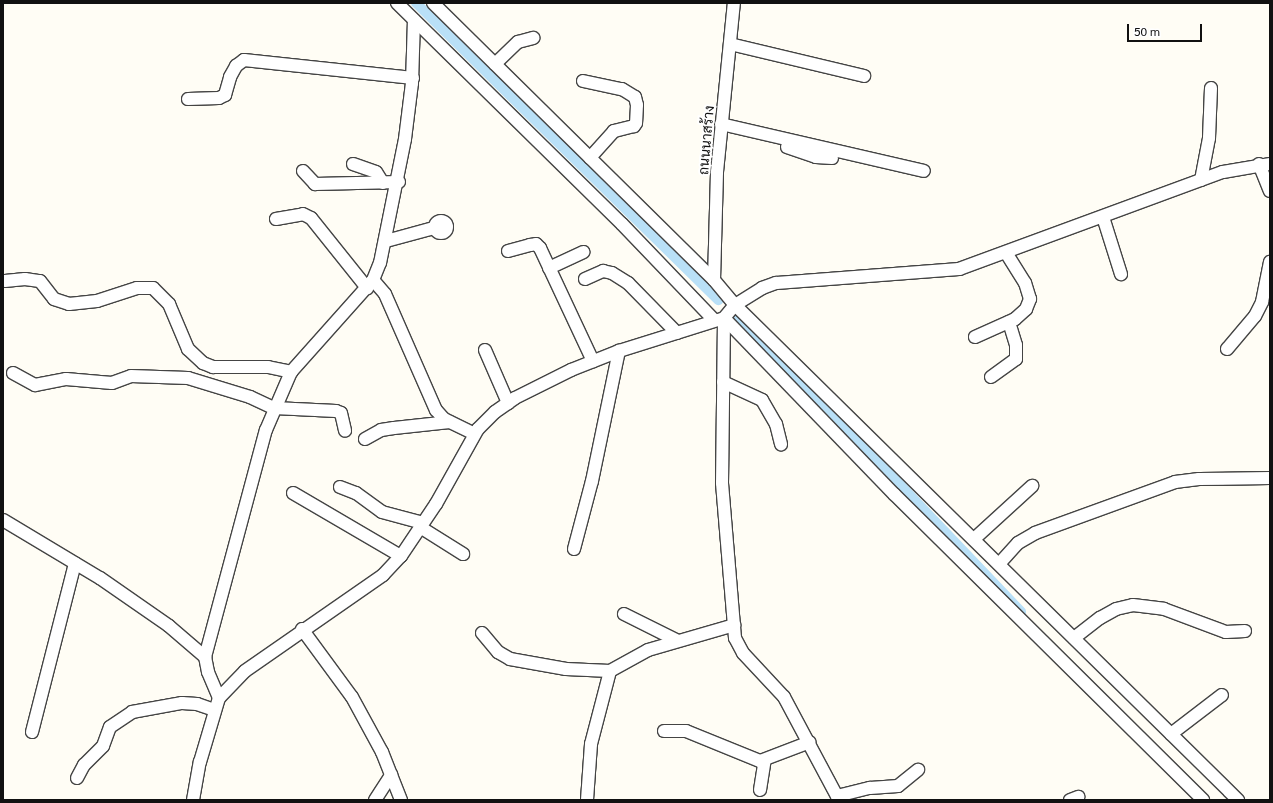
<!DOCTYPE html>
<meta charset="utf-8">
<style>
body{margin:0}
#map{position:relative;width:1273px;height:803px;overflow:hidden;background:#fffdf5;font-family:Georgia,Sarabun,serif}
div>[style]{position:absolute}
.canal>*{height:10px;margin:-5px;padding:0 5px;transform-origin:5px;border-radius:5px;background:#b9e0f7}
.roads{filter:drop-shadow(1px 0 #444) drop-shadow(-1px 0 #444) drop-shadow(0 1px #444) drop-shadow(0 -1px #444)}
.minor>*{height:12px;margin:-6px;padding:0 6px;transform-origin:6px;border-radius:6px;background:#fff}
.minor>.ring{margin:-6px;padding:0;box-sizing:content-box;background:none;border:12px solid #fff;border-radius:50%}
span{translate:-50% -50%;white-space:nowrap;text-align:center;line-height:1.15;-webkit-text-stroke:4px #fff;paint-order:stroke}
.street-label{font-size:14px;color:#111}
.frame{position:absolute;inset:0;border:4px solid #111;pointer-events:none}
.scale{position:absolute;left:1127px;top:24px;width:75px;height:18px;box-sizing:border-box;border:2px solid #111;border-top:0;padding-left:5px;font-size:12px;line-height:14px;white-space:nowrap;color:#111;-webkit-text-stroke:3px #fff;paint-order:stroke}
</style>
<div id="map">
<div class="canal">
<div style="left:416px;top:3px;width:424px;rotate:44.5deg"></div>
<div style="left:737px;top:318px;width:129px;rotate:45deg"></div>
<div style="left:828px;top:409px;width:280px;rotate:46.4deg"></div>
</div>
<div class="roads">
<div class="minor">
<div style="left:397px;top:3px;width:315px;rotate:44.5deg"></div>
<div style="left:622px;top:224px;width:133px;rotate:46.2deg"></div>
<div style="left:433px;top:3px;width:395px;rotate:44.6deg"></div>
<div style="left:714px;top:280px;width:33px;rotate:50deg"></div>
<div style="left:735px;top:305px;width:706px;rotate:44.54deg"></div>
<div style="left:730px;top:44px;width:138px;rotate:13.4deg"></div>
<div style="left:495px;top:64px;width:32px;rotate:-44deg"></div>
<div style="left:518px;top:42px;width:16px;rotate:-15deg"></div>
<div style="left:583px;top:81px;width:40px;rotate:12deg"></div>
<div style="left:622px;top:89px;width:15px;rotate:32deg"></div>
<div style="left:635px;top:97px;width:8px;rotate:76deg"></div>
<div style="left:637px;top:105px;width:18px;rotate:93deg"></div>
<div style="left:636px;top:123px;width:4px;rotate:124deg"></div>
<div style="left:634px;top:126px;width:21px;rotate:166deg"></div>
<div style="left:614px;top:131px;width:36px;rotate:132deg"></div>
<div style="left:188px;top:99px;width:31px;rotate:-2deg"></div>
<div style="left:219px;top:98px;width:7px;rotate:-27deg"></div>
<div style="left:225px;top:95px;width:19px;rotate:-74deg"></div>
<div style="left:230px;top:77px;width:13px;rotate:-61deg"></div>
<div style="left:236px;top:66px;width:10px;rotate:-37deg"></div>
<div style="left:244px;top:60px;width:170px;rotate:6.1deg"></div>
<div style="left:721px;top:124px;width:208px;rotate:13deg"></div>
<div style="left:787px;top:147px;width:31px;rotate:19deg"></div>
<div style="left:816px;top:157px;width:16px;rotate:4deg"></div>
<div style="left:353px;top:164px;width:24px;rotate:19deg"></div>
<div style="left:376px;top:172px;width:13px;rotate:58deg"></div>
<div style="left:1259px;top:164px;width:29px;rotate:68deg"></div>
<div style="left:303px;top:171px;width:18px;rotate:47deg"></div>
<div style="left:315px;top:184px;width:84px;rotate:-1.4deg"></div>
<div style="left:1201px;top:180px;width:43px;rotate:-79.2deg"></div>
<div style="left:1209px;top:138px;width:50px;rotate:-87.7deg"></div>
<div style="left:1103px;top:217px;width:60px;rotate:72.5deg"></div>
<div style="left:276px;top:219px;width:27px;rotate:-10deg"></div>
<div style="left:303px;top:214px;width:9px;rotate:27deg"></div>
<div style="left:311px;top:218px;width:90px;rotate:51.3deg"></div>
<div class="ring" style="left:435px;top:221px;width:0;height:0"></div>
<div style="left:386px;top:241px;width:50px;rotate:-15.2deg"></div>
<div style="left:508px;top:251px;width:23px;rotate:-15deg"></div>
<div style="left:530px;top:245px;width:6px;rotate:-9deg"></div>
<div style="left:536px;top:244px;width:6px;rotate:45deg"></div>
<div style="left:540px;top:248px;width:125px;rotate:64.9deg"></div>
<div style="left:549px;top:268px;width:38px;rotate:-25deg"></div>
<div style="left:585px;top:279px;width:20px;rotate:-24deg"></div>
<div style="left:603px;top:271px;width:9px;rotate:13deg"></div>
<div style="left:612px;top:273px;width:19px;rotate:32deg"></div>
<div style="left:628px;top:283px;width:70px;rotate:45.6deg"></div>
<div style="left:373px;top:280px;width:18px;rotate:49deg"></div>
<div style="left:385px;top:294px;width:127px;rotate:66.3deg"></div>
<div style="left:436px;top:410px;width:12px;rotate:48deg"></div>
<div style="left:444px;top:419px;width:34px;rotate:26deg"></div>
<div style="left:714px;top:280px;width:108px;rotate:-88.4deg"></div>
<div style="left:717px;top:172px;width:170px;rotate:-84.3deg"></div>
<div style="left:5px;top:281px;width:20px;rotate:-6deg"></div>
<div style="left:25px;top:279px;width:15px;rotate:8deg"></div>
<div style="left:40px;top:281px;width:23px;rotate:52deg"></div>
<div style="left:54px;top:299px;width:16px;rotate:18deg"></div>
<div style="left:69px;top:304px;width:28px;rotate:-6deg"></div>
<div style="left:97px;top:301px;width:42px;rotate:-18deg"></div>
<div style="left:137px;top:288px;width:16px"></div>
<div style="left:153px;top:288px;width:23px;rotate:45deg"></div>
<div style="left:169px;top:304px;width:49px;rotate:67.1deg"></div>
<div style="left:188px;top:349px;width:21px;rotate:43deg"></div>
<div style="left:203px;top:363px;width:11px;rotate:22deg"></div>
<div style="left:213px;top:367px;width:55px"></div>
<div style="left:268px;top:367px;width:24px;rotate:12deg"></div>
<div style="left:975px;top:337px;width:44px;rotate:-24.2deg"></div>
<div style="left:1015px;top:319px;width:15px;rotate:-42deg"></div>
<div style="left:1026px;top:309px;width:11px;rotate:-68deg"></div>
<div style="left:1030px;top:299px;width:17px;rotate:-107deg"></div>
<div style="left:1025px;top:283px;width:36px;rotate:-122deg"></div>
<div style="left:1227px;top:349px;width:43px;rotate:-49.7deg"></div>
<div style="left:1255px;top:316px;width:16px;rotate:-63deg"></div>
<div style="left:1262px;top:302px;width:41px;rotate:-78.7deg"></div>
<div style="left:485px;top:350px;width:58px;rotate:66.5deg"></div>
<div style="left:13px;top:373px;width:25px;rotate:29deg"></div>
<div style="left:35px;top:385px;width:32px;rotate:-11deg"></div>
<div style="left:66px;top:379px;width:46px;rotate:5deg"></div>
<div style="left:112px;top:383px;width:20px;rotate:-20deg"></div>
<div style="left:131px;top:376px;width:57px;rotate:2deg"></div>
<div style="left:188px;top:378px;width:65px;rotate:17deg"></div>
<div style="left:250px;top:397px;width:26px;rotate:25deg"></div>
<div style="left:274px;top:408px;width:62px;rotate:2.8deg"></div>
<div style="left:336px;top:411px;width:5px;rotate:22deg"></div>
<div style="left:341px;top:413px;width:18px;rotate:77deg"></div>
<div style="left:991px;top:377px;width:31px;rotate:-36deg"></div>
<div style="left:1016px;top:359px;width:14px;rotate:-90deg"></div>
<div style="left:1016px;top:345px;width:24px;rotate:-107deg"></div>
<div style="left:723px;top:382px;width:43px;rotate:24.8deg"></div>
<div style="left:762px;top:400px;width:28px;rotate:60deg"></div>
<div style="left:776px;top:424px;width:21px;rotate:76deg"></div>
<div style="left:365px;top:439px;width:18px;rotate:-29deg"></div>
<div style="left:381px;top:430px;width:13px;rotate:-9deg"></div>
<div style="left:394px;top:428px;width:56px;rotate:-6.1deg"></div>
<div style="left:340px;top:487px;width:17px;rotate:21deg"></div>
<div style="left:356px;top:493px;width:32px;rotate:36deg"></div>
<div style="left:382px;top:512px;width:42px;rotate:15deg"></div>
<div style="left:293px;top:493px;width:125px;rotate:30.3deg"></div>
<div style="left:3px;top:520px;width:113px;rotate:30.9deg"></div>
<div style="left:100px;top:578px;width:84px;rotate:34.8deg"></div>
<div style="left:169px;top:626px;width:48px;rotate:40.7deg"></div>
<div style="left:420px;top:527px;width:51px;rotate:32.1deg"></div>
<div style="left:974px;top:539px;width:79px;rotate:-42.4deg"></div>
<div style="left:574px;top:549px;width:70px;rotate:-75.2deg"></div>
<div style="left:592px;top:481px;width:133px;rotate:-78.3deg"></div>
<div style="left:999px;top:564px;width:28px;rotate:-48deg"></div>
<div style="left:1018px;top:543px;width:20px;rotate:-30deg"></div>
<div style="left:1035px;top:533px;width:149px;rotate:-20deg"></div>
<div style="left:1175px;top:482px;width:24px;rotate:-7deg"></div>
<div style="left:1199px;top:479px;width:71px;rotate:-0.8deg"></div>
<div style="left:624px;top:614px;width:58px;rotate:26.6deg"></div>
<div style="left:302px;top:629px;width:84px;rotate:53.7deg"></div>
<div style="left:352px;top:697px;width:63px;rotate:61.4deg"></div>
<div style="left:382px;top:752px;width:52px;rotate:68.4deg"></div>
<div style="left:482px;top:633px;width:25px;rotate:50deg"></div>
<div style="left:498px;top:652px;width:14px;rotate:30deg"></div>
<div style="left:510px;top:659px;width:57px;rotate:10.1deg"></div>
<div style="left:566px;top:669px;width:44px;rotate:2.6deg"></div>
<div style="left:1074px;top:638px;width:33px;rotate:-38deg"></div>
<div style="left:1100px;top:618px;width:18px;rotate:-29deg"></div>
<div style="left:1116px;top:609px;width:17px;rotate:-13deg"></div>
<div style="left:1133px;top:605px;width:31px;rotate:7deg"></div>
<div style="left:1164px;top:609px;width:66px;rotate:20.4deg"></div>
<div style="left:1226px;top:632px;width:19px;rotate:-3deg"></div>
<div style="left:219px;top:698px;width:28px;rotate:-113deg"></div>
<div style="left:208px;top:672px;width:15px;rotate:-101deg"></div>
<div style="left:205px;top:657px;width:235px;rotate:-75deg"></div>
<div style="left:266px;top:430px;width:63px;rotate:-66.7deg"></div>
<div style="left:291px;top:372px;width:123px;rotate:-48.3deg"></div>
<div style="left:373px;top:280px;width:18px;rotate:-68deg"></div>
<div style="left:380px;top:263px;width:126px;rotate:-78.6deg"></div>
<div style="left:405px;top:139px;width:56px;rotate:-82.9deg"></div>
<div style="left:412px;top:83px;width:63px;rotate:-88.2deg"></div>
<div style="left:664px;top:731px;width:22px"></div>
<div style="left:686px;top:731px;width:80px;rotate:22.1deg"></div>
<div style="left:760px;top:761px;width:53px;rotate:-20.8deg"></div>
<div style="left:32px;top:732px;width:174px;rotate:-75.7deg"></div>
<div style="left:1171px;top:734px;width:64px;rotate:-37.4deg"></div>
<div style="left:77px;top:778px;width:15px;rotate:-62deg"></div>
<div style="left:84px;top:765px;width:27px;rotate:-45deg"></div>
<div style="left:103px;top:746px;width:20px;rotate:-70deg"></div>
<div style="left:110px;top:727px;width:27px;rotate:-34deg"></div>
<div style="left:132px;top:712px;width:51px;rotate:-10.2deg"></div>
<div style="left:182px;top:703px;width:15px;rotate:4deg"></div>
<div style="left:197px;top:704px;width:18px;rotate:19deg"></div>
<div style="left:760px;top:790px;width:30px;rotate:-81deg"></div>
<div style="left:837px;top:796px;width:34px;rotate:-14deg"></div>
<div style="left:870px;top:788px;width:28px;rotate:-4deg"></div>
<div style="left:898px;top:786px;width:26px;rotate:-39deg"></div>
<div style="left:193px;top:800px;width:39px;rotate:-80deg"></div>
<div style="left:200px;top:762px;width:67px;rotate:-73.5deg"></div>
<div style="left:219px;top:698px;width:37px;rotate:-46deg"></div>
<div style="left:245px;top:671px;width:168px;rotate:-34.8deg"></div>
<div style="left:383px;top:575px;width:26px;rotate:-47deg"></div>
<div style="left:401px;top:556px;width:63px;rotate:-56.1deg"></div>
<div style="left:436px;top:504px;width:86px;rotate:-60.8deg"></div>
<div style="left:478px;top:429px;width:24px;rotate:-45deg"></div>
<div style="left:495px;top:412px;width:24px;rotate:-35deg"></div>
<div style="left:515px;top:398px;width:63px;rotate:-26.6deg"></div>
<div style="left:571px;top:370px;width:52px;rotate:-21.6deg"></div>
<div style="left:619px;top:351px;width:110px;rotate:-17.4deg"></div>
<div style="left:724px;top:318px;width:245px;rotate:46deg"></div>
<div style="left:894px;top:494px;width:435px;rotate:44.7deg"></div>
<div style="left:375px;top:800px;width:30px;rotate:-57deg"></div>
<div style="left:587px;top:800px;width:56px;rotate:-85.9deg"></div>
<div style="left:591px;top:744px;width:75px;rotate:-75.4deg"></div>
<div style="left:610px;top:671px;width:43px;rotate:-28.9deg"></div>
<div style="left:648px;top:650px;width:90px;rotate:-16.2deg"></div>
<div style="left:839px;top:800px;width:117px;rotate:-118.1deg"></div>
<div style="left:784px;top:697px;width:60px;rotate:-133deg"></div>
<div style="left:743px;top:653px;width:17px;rotate:-118deg"></div>
<div style="left:735px;top:638px;width:156px;rotate:-94.8deg"></div>
<div style="left:722px;top:483px;width:165px;rotate:-89.3deg"></div>
<div style="left:724px;top:318px;width:17px;rotate:-50deg"></div>
<div style="left:735px;top:305px;width:32px;rotate:-32deg"></div>
<div style="left:762px;top:288px;width:15px;rotate:-20deg"></div>
<div style="left:776px;top:283px;width:184px;rotate:-4.4deg"></div>
<div style="left:959px;top:269px;width:281px;rotate:-20.2deg"></div>
<div style="left:1223px;top:172px;width:48px;rotate:-9.7deg"></div>
<div style="left:1070px;top:800px;width:9px;rotate:-21deg"></div>
</div>
</div>
<div class="street-label">
<span style="left:705px;top:140px;rotate:-85deg">ถนนนาสร้าง</span>
</div>
<div class="frame"></div>
<div class="scale">50 m</div>
</div>
